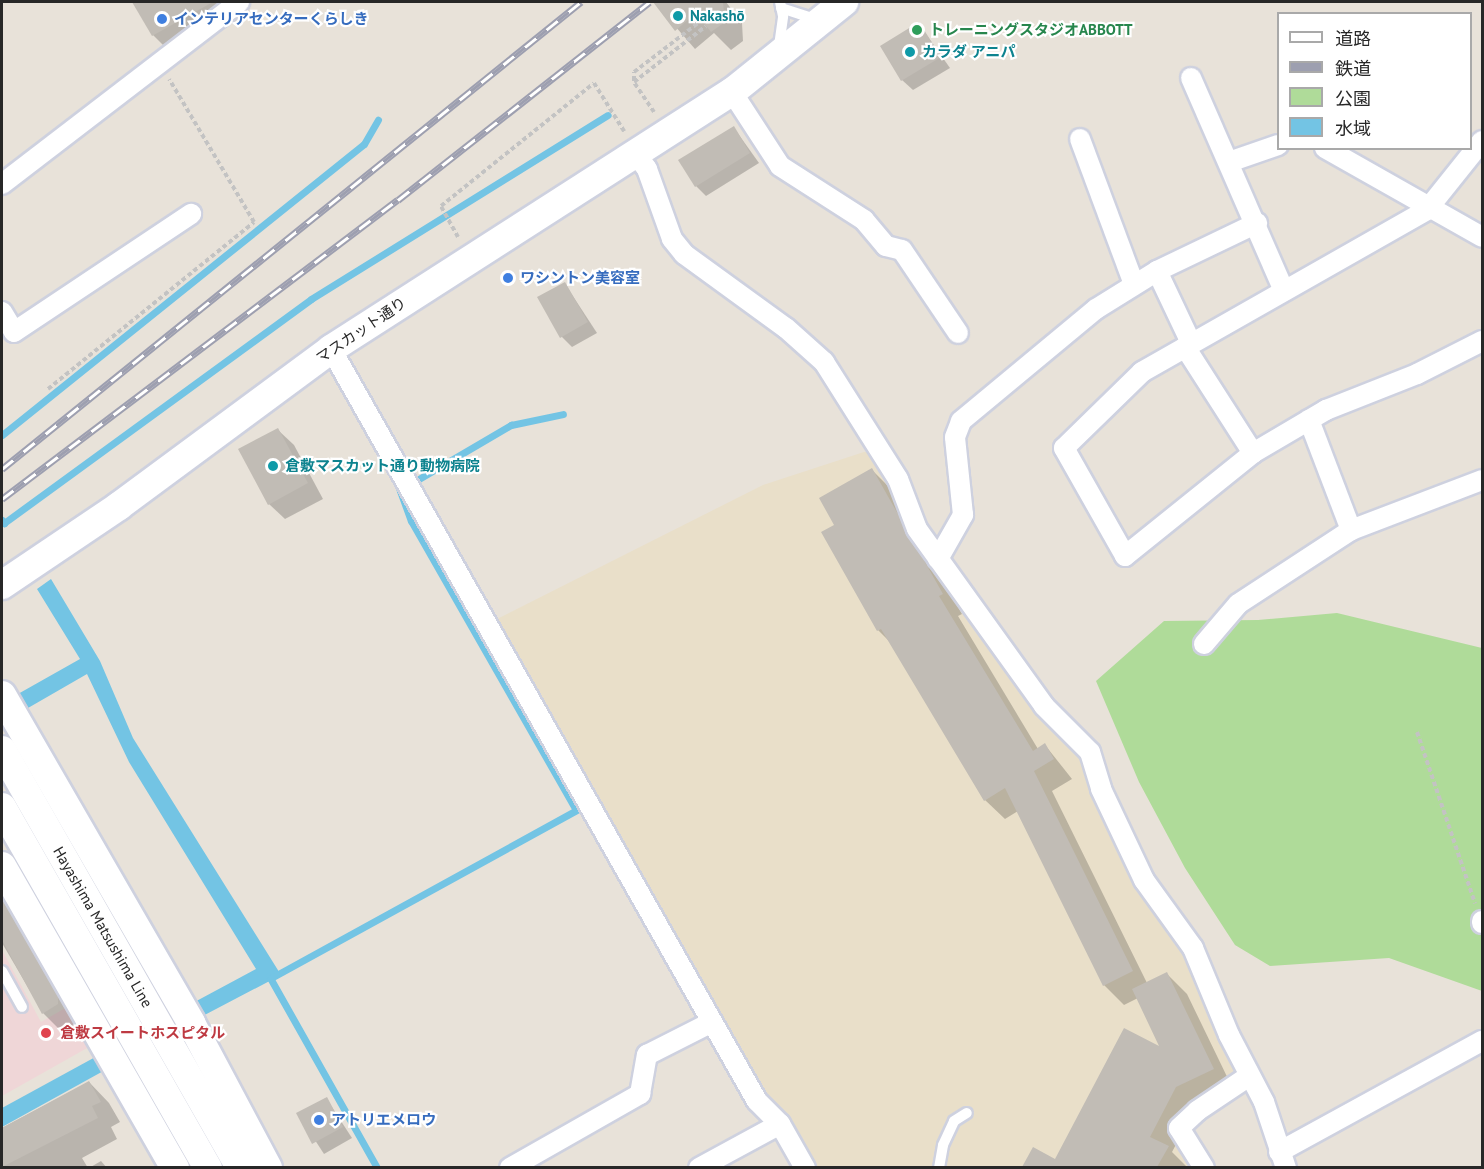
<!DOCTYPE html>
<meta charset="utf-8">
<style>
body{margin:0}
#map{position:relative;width:1484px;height:1169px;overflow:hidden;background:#e8e2d9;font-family:"PT Sans","Noto Sans JP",sans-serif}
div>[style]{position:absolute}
.education>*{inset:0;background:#e9dfc9}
.medical>*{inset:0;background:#efd6d7}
.green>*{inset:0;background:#afdb99}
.water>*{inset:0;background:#73c4e4}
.shadow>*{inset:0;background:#0003}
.stream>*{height:7px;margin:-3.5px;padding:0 3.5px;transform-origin:3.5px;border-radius:3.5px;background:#73c4e4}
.building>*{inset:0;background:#c1bcb5}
.path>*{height:4px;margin-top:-2px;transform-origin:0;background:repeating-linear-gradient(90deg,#c3c3c3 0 4.5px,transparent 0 7.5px)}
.roads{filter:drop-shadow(2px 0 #ced1df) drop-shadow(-2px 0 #ced1df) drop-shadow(0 2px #ced1df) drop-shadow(0 -2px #ced1df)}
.lane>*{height:10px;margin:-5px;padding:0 5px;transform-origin:5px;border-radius:5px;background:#fff}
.street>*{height:20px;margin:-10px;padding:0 10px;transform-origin:10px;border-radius:10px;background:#fff}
.secondary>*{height:28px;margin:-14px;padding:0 14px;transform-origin:14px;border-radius:14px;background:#fff}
.rail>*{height:7px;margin-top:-3.5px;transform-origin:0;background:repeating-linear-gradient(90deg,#fff 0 14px,#9d9fb0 0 28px);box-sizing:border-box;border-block:2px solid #9d9fb0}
.dots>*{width:16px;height:16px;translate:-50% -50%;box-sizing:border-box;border:3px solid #fff;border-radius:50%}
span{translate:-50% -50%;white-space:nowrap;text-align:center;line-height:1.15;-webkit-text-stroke:4.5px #fff;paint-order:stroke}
.culture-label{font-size:15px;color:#0d838f;font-weight:700}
.left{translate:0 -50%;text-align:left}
.shop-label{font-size:15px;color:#366cbe;font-weight:700}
.leisure-label{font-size:15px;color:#27864d;font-weight:700}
.street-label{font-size:15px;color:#272727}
.health-label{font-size:15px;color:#be3a42;font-weight:700}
.frame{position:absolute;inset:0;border:3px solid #272727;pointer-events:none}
.legend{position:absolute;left:1277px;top:12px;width:195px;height:138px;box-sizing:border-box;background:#fff;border:2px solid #a9a9a9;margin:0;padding:8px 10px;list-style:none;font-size:18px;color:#272727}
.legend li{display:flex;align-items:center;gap:12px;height:30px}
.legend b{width:30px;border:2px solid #a9a9a9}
</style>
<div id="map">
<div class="education">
<div style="clip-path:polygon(864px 452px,871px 452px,893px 481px,1088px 755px,1184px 938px,1240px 1070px,1169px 1123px,1195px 1168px,812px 1167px,770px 1108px,491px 622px,763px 485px)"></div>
</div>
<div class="medical">
<div style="clip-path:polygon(2px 950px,41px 1022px,74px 1003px,96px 1043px,2px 1096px)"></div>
</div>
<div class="green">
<div style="clip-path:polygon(1337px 613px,1482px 648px,1482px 991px,1389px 958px,1270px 966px,1235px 945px,1185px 868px,1139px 782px,1096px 681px,1164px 621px,1258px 620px)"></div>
</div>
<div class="water">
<div style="clip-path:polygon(51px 579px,100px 661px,133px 738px,281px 975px,197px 1019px,189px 1005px,256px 969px,129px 762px,87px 674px,2px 723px,2px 703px,80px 659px,37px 589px)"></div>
<div style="clip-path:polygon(99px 1055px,107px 1069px,2px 1127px,2px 1108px)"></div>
</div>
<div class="shadow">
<div style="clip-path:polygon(134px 2px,246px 2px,236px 21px,174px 56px,153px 35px)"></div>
<div style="clip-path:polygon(654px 2px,726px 2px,742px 23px,743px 41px,731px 50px,714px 33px,695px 49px)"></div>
<div style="clip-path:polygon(919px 24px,950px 68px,913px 90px,902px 80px)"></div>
<div style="clip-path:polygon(734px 128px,759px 163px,706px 196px,696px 186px)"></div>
<div style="clip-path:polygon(565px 284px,597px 333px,572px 347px,562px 337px)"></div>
<div style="clip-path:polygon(278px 430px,294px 445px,323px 499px,285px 519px,269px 504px)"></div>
<div style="clip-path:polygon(872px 470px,892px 490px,962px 614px,958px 616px,1038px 749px,1045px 745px,1072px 779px,1052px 791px,1147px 983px,1167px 974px,1187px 994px,1233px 1089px,1196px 1107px,1172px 1152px,1188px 1168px,1023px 1168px,1033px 1149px,1056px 1161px,1162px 1049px,1138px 998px,1124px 1005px,1104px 985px,1018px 811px,1005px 819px,985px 800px,890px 642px,878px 630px,836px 526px)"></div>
<div style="clip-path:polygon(2px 857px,85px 1032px,71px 1041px,43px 1013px,2px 943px)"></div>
<div style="clip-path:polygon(89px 1082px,109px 1103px,120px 1122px,111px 1127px,117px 1139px,82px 1158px,88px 1168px,2px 1168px,2px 1128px)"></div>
<div style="clip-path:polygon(326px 1098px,352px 1138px,324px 1154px,298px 1114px)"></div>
<div style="clip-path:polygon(101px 1161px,107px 1168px,89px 1168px)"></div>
</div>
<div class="stream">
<div style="left:2px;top:435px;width:464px;rotate:-38.8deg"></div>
<div style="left:364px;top:144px;width:28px;rotate:-60deg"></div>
<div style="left:2px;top:520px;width:4px;rotate:56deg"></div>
<div style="left:4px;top:523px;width:380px;rotate:-36.1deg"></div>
<div style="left:311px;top:299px;width:349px;rotate:-31.8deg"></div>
<div style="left:269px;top:976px;width:220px;rotate:60.6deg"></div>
<div style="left:271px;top:978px;width:348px;rotate:-28.8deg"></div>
<div style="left:576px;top:810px;width:333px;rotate:-119.7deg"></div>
<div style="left:411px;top:521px;width:33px;rotate:-110deg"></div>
<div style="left:400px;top:490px;width:129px;rotate:-30.4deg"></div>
<div style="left:511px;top:425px;width:53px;rotate:-11.9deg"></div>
</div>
<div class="building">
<div style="clip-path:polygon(132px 2px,213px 2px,152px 36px)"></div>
<div style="clip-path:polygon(653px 2px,723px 2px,725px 22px,711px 32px,696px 13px,675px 31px)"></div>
<div style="clip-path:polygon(919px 22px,941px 57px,901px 81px,880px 46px)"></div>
<div style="clip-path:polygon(734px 126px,750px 153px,695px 187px,678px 160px)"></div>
<div style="clip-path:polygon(565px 282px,588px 322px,560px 338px,537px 297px)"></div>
<div style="clip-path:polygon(278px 428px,308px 483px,268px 505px,238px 449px)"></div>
<div style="clip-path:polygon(872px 468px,943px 594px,939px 596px,1033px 751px,1045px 743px,1054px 759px,1034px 771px,1133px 971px,1103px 986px,1005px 788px,984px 801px,881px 629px,877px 631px,821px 532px,834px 525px,819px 498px)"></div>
<div style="clip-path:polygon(2px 898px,58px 997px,58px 1004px,42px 1014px,2px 940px)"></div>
<div style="clip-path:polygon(1167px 972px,1214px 1069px,1176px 1087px,1150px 1137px,1169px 1146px,1157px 1167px,1022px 1167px,1033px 1147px,1055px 1159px,1124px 1028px,1159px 1046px,1132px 989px)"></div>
<div style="clip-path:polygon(89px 1081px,101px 1102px,92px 1106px,98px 1118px,2px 1167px,2px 1128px)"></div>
<div style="clip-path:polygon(327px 1097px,343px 1127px,312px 1144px,296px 1113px)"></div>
</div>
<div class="path">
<div style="left:634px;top:81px;width:9px;rotate:-90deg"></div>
<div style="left:634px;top:72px;width:86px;rotate:-37.4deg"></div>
<div style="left:654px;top:112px;width:36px;rotate:-124deg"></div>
<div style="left:634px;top:82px;width:91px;rotate:-37.9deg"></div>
<div style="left:458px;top:237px;width:35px;rotate:-119deg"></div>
<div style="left:441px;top:206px;width:196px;rotate:-38.8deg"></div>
<div style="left:594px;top:83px;width:57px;rotate:58deg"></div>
<div style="left:48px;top:389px;width:265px;rotate:-39deg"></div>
<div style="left:254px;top:222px;width:166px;rotate:-120.7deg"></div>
<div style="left:1417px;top:732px;width:181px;rotate:71.3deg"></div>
</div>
<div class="roads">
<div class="lane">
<div style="left:781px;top:8px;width:36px;rotate:18deg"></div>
<div style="left:779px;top:46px;width:30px;rotate:-82deg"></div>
<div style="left:783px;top:16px;width:14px;rotate:-102deg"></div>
<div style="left:2px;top:971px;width:41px;rotate:60.9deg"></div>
<div style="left:939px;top:1168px;width:23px;rotate:-80deg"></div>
<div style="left:943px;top:1145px;width:26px;rotate:-65deg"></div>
<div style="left:954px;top:1121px;width:15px;rotate:-32deg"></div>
</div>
<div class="street">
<div style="left:1191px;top:78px;width:232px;rotate:66.4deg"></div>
<div style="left:732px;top:92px;width:88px;rotate:57deg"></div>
<div style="left:780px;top:166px;width:100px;rotate:32.7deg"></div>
<div style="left:864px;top:220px;width:34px;rotate:50deg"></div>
<div style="left:886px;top:246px;width:16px;rotate:14deg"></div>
<div style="left:902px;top:250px;width:100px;rotate:56deg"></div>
<div style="left:1080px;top:139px;width:155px;rotate:69.6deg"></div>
<div style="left:1482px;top:141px;width:88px;rotate:128.6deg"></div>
<div style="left:1427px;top:210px;width:328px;rotate:150.4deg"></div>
<div style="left:1142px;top:372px;width:109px;rotate:135.7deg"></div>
<div style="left:1064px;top:448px;width:124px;rotate:60.5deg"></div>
<div style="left:1125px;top:556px;width:164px;rotate:-38.8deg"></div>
<div style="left:1253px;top:453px;width:85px;rotate:-30.5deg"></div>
<div style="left:1326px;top:410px;width:98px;rotate:-21.6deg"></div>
<div style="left:1417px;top:374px;width:73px;rotate:-26.9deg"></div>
<div style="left:1325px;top:148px;width:180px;rotate:29.5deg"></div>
<div style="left:637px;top:156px;width:16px;rotate:52deg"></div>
<div style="left:647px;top:169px;width:74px;rotate:70.3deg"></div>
<div style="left:672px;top:239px;width:19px;rotate:51deg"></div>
<div style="left:684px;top:254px;width:126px;rotate:36deg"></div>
<div style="left:786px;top:328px;width:51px;rotate:41.8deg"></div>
<div style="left:824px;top:362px;width:138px;rotate:57.7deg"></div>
<div style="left:898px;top:479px;width:53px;rotate:69.2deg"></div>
<div style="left:917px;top:529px;width:218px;rotate:54.3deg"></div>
<div style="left:1044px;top:706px;width:65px;rotate:45deg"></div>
<div style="left:1090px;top:752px;width:39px;rotate:73deg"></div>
<div style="left:1101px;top:789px;width:101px;rotate:64.7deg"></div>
<div style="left:1144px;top:880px;width:84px;rotate:54.2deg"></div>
<div style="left:1193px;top:948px;width:94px;rotate:67.5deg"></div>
<div style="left:1229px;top:1035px;width:76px;rotate:62.4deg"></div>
<div style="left:1264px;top:1102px;width:70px;rotate:71.6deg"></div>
<div style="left:1229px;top:162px;width:52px;rotate:-19.1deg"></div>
<div style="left:2px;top:184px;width:299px;rotate:-37.5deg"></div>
<div style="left:1157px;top:271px;width:80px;rotate:64.7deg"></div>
<div style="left:2px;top:312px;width:23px;rotate:59deg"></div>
<div style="left:14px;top:332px;width:213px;rotate:-33.7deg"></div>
<div style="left:1185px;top:347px;width:126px;rotate:57.3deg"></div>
<div style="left:331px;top:349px;width:864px;rotate:60.47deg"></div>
<div style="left:757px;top:1101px;width:33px;rotate:45deg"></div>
<div style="left:780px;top:1124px;width:51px;rotate:60.4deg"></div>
<div style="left:1309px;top:420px;width:118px;rotate:69.1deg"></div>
<div style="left:938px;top:559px;width:51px;rotate:-60.4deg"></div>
<div style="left:963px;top:515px;width:78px;rotate:-95.9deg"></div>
<div style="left:955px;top:437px;width:17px;rotate:-69deg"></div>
<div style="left:961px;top:421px;width:175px;rotate:-39.7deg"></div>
<div style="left:1096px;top:309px;width:72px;rotate:-31.9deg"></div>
<div style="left:1157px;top:271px;width:111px;rotate:-25.6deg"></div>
<div style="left:1204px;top:644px;width:52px;rotate:-49.6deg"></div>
<div style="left:1238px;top:604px;width:135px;rotate:-33.2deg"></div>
<div style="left:1351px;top:530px;width:140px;rotate:-20.9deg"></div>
<div style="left:1482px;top:921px;width:2px;rotate:90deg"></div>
<div style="left:1279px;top:1152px;width:231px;rotate:-28.7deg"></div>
<div style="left:510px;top:1168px;width:150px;rotate:-29.6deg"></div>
<div style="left:640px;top:1094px;width:40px;rotate:-80deg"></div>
<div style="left:647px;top:1055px;width:73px;rotate:-26.9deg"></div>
<div style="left:699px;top:1168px;width:92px;rotate:-28.5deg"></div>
<div style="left:1204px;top:1168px;width:47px;rotate:-122deg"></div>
<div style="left:1179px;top:1128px;width:25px;rotate:-43deg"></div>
<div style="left:1197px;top:1111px;width:63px;rotate:-33.9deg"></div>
</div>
<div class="secondary">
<div style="left:2px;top:585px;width:141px;rotate:-34deg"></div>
<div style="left:119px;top:506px;width:264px;rotate:-36.5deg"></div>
<div style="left:331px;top:349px;width:476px;rotate:-32.7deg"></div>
<div style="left:732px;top:92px;width:144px;rotate:-38.8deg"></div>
<div style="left:2px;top:695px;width:379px;rotate:60deg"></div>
<div style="left:191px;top:1023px;width:164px;rotate:62deg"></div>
<div style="left:2px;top:750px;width:481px;rotate:60.3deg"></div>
<div style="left:2px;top:807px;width:416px;rotate:60.3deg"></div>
<div style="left:2px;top:866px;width:348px;rotate:60.2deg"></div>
</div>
</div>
<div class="rail">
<div style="left:2px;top:469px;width:744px;rotate:-38.89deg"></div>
<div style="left:2px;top:499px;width:496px;rotate:-37.1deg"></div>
<div style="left:398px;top:200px;width:320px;rotate:-38.2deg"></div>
</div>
<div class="dots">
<div style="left:678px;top:16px;background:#0f9aa8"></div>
<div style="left:162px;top:19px;background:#3f7fe0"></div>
<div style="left:917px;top:30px;background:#2e9e5b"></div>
<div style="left:910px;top:52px;background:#0f9aa8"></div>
<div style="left:508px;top:278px;background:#3f7fe0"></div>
<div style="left:273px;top:466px;background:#0f9aa8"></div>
<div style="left:46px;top:1033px;background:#e0444e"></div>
<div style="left:319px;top:1120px;background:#3f7fe0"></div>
</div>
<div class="culture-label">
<span class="left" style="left:690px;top:16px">Nakashō</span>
<span class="left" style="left:922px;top:52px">カラダ アニパ</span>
<span class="left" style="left:285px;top:466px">倉敷マスカット通り動物病院</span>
</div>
<div class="shop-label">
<span class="left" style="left:174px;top:19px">インテリアセンターくらしき</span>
<span class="left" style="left:520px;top:278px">ワシントン美容室</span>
<span class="left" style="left:331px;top:1120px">アトリエメロウ</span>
</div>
<div class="leisure-label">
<span class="left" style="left:929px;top:30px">トレーニングスタジオABBOTT</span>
</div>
<div class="street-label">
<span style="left:361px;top:330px;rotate:-34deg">マスカット通り</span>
<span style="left:103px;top:927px;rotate:60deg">Hayashima Matsushima Line</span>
</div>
<div class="health-label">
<span class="left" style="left:60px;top:1033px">倉敷スイートホスピタル</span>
</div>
<div class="frame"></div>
<ul class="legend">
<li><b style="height:8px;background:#fff"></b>道路</li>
<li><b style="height:8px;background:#9d9fb0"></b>鉄道</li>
<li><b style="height:16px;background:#afdb99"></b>公園</li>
<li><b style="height:16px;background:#73c4e4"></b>水域</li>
</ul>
</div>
